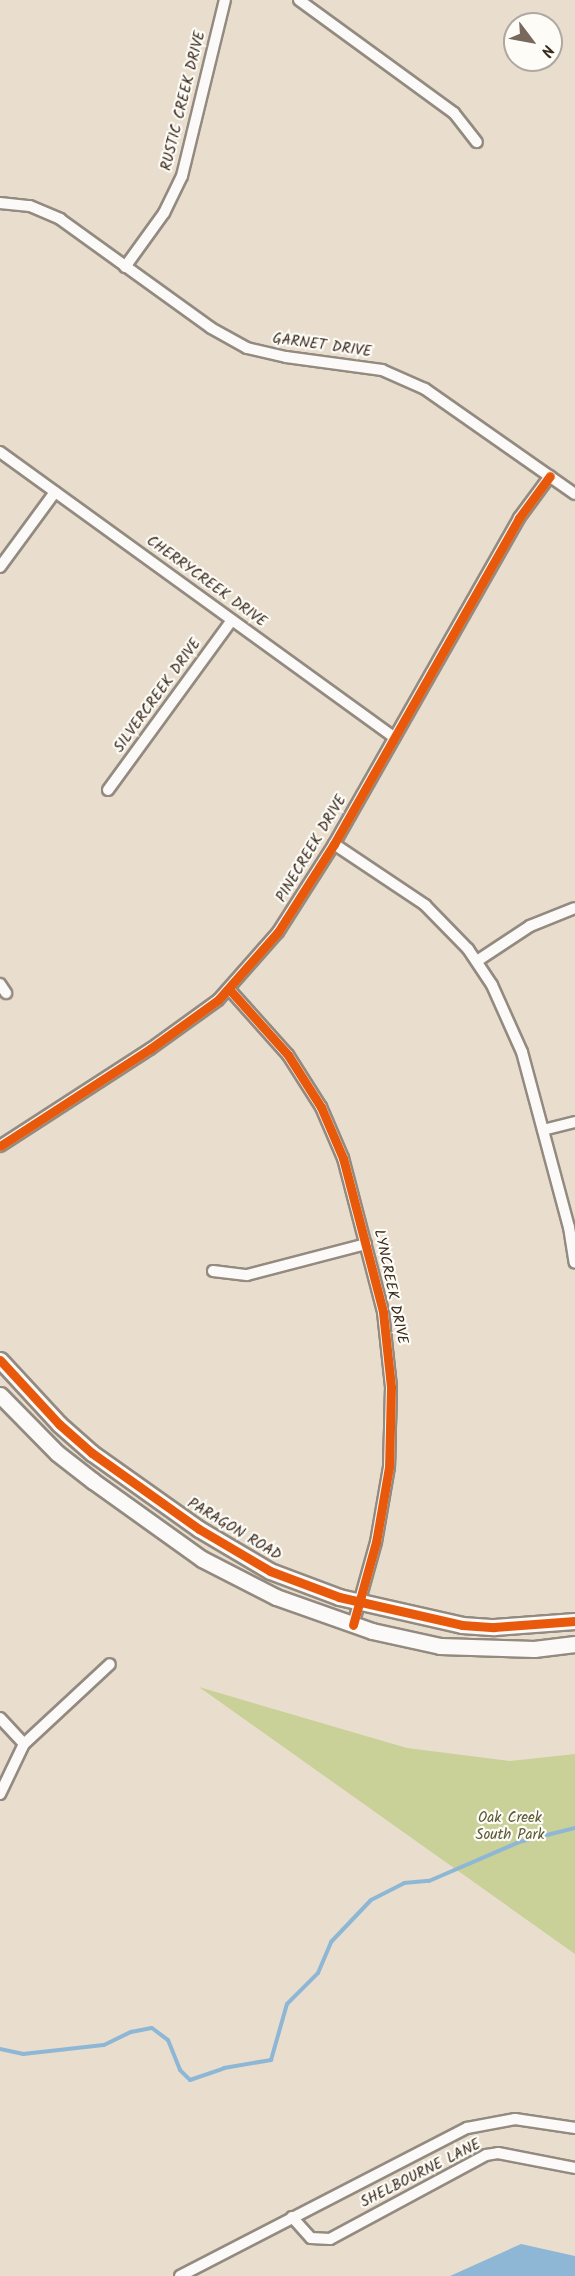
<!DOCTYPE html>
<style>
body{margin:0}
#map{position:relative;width:575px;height:2276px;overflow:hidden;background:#e9dece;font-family:Kalam,sans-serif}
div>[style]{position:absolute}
.green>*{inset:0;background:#c9d198}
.water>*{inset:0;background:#8eb7d6}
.stream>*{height:4px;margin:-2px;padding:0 2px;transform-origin:2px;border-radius:2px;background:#8eb7d6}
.roads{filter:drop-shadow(2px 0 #938a80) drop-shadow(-2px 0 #938a80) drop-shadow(0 2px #938a80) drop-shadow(0 -2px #938a80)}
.street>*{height:10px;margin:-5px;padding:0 5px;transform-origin:5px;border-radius:5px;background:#fcfaf8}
.secondary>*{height:15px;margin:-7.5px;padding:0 7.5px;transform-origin:7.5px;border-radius:7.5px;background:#fcfaf8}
.cycleway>*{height:9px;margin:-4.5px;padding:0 4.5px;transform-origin:4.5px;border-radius:4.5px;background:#e8590c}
span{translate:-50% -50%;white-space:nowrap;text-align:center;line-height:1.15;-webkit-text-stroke:4.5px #fdfcf7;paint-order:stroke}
.street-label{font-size:15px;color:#3b2a1e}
.park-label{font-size:15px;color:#5e5935}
.north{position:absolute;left:503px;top:12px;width:60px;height:60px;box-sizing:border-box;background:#fdfcf7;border:2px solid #afa8a0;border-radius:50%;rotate:122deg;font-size:16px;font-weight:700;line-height:24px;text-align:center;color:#3b2a1e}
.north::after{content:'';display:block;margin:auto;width:21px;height:27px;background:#78695c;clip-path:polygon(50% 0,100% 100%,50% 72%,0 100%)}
</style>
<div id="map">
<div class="green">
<div style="clip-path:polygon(199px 1687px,407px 1748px,510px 1761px,575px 1754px,575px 1954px)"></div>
</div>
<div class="water">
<div style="clip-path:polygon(521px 2244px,575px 2256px,575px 2276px,450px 2276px)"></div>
</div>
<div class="stream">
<div style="left:0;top:2049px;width:24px;rotate:12deg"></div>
<div style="left:23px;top:2054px;width:81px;rotate:-6.3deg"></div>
<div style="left:104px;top:2045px;width:30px;rotate:-26deg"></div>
<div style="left:131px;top:2032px;width:21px;rotate:-11deg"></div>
<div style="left:152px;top:2028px;width:20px;rotate:37deg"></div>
<div style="left:168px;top:2040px;width:32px;rotate:68deg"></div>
<div style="left:180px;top:2070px;width:14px;rotate:45deg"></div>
<div style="left:190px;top:2080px;width:36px;rotate:-19deg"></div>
<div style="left:224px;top:2068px;width:48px;rotate:-9.7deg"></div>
<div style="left:271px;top:2060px;width:58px;rotate:-74.1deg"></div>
<div style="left:287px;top:2004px;width:44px;rotate:-45deg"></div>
<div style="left:318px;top:1973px;width:34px;rotate:-67deg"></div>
<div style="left:331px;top:1942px;width:58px;rotate:-46.4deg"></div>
<div style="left:371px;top:1900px;width:37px;rotate:-27deg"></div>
<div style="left:404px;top:1883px;width:25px;rotate:-5deg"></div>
<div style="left:429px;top:1881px;width:98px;rotate:-23.4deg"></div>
<div style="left:519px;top:1842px;width:58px;rotate:-14deg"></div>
</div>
<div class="roads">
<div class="street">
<div style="left:299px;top:0;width:192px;rotate:36.1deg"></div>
<div style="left:454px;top:113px;width:37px;rotate:52deg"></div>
<div style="left:0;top:203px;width:30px;rotate:6deg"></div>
<div style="left:30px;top:206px;width:33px;rotate:23deg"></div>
<div style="left:60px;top:219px;width:186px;rotate:35.8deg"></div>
<div style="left:211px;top:328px;width:41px;rotate:29.1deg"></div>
<div style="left:247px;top:348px;width:40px;rotate:13deg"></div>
<div style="left:286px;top:357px;width:97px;rotate:7.7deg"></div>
<div style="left:382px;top:370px;width:47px;rotate:23.8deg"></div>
<div style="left:425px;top:389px;width:183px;rotate:35deg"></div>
<div style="left:125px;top:267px;width:67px;rotate:-54.2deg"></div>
<div style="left:164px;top:213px;width:41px;rotate:-64.1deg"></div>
<div style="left:182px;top:176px;width:181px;rotate:-76.3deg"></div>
<div style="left:0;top:452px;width:486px;rotate:35.9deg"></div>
<div style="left:0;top:567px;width:93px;rotate:-53.7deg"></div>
<div style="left:108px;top:790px;width:210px;rotate:-53.9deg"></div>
<div style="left:334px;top:844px;width:110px;rotate:33.8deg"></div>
<div style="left:425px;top:905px;width:62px;rotate:45.7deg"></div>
<div style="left:468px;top:949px;width:43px;rotate:56.3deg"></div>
<div style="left:492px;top:985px;width:73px;rotate:65.9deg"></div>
<div style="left:522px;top:1052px;width:181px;rotate:75deg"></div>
<div style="left:569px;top:1227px;width:36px;rotate:81deg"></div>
<div style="left:477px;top:961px;width:64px;rotate:-33.4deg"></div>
<div style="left:530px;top:926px;width:48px;rotate:-21.8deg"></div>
<div style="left:0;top:984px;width:11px;rotate:56deg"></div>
<div style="left:229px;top:989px;width:89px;rotate:48.2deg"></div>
<div style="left:288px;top:1055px;width:62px;rotate:57.6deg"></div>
<div style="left:321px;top:1107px;width:56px;rotate:66.7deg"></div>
<div style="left:343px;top:1158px;width:159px;rotate:75.4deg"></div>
<div style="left:383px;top:1312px;width:75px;rotate:83.9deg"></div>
<div style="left:391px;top:1387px;width:80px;rotate:91.4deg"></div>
<div style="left:389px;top:1467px;width:76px;rotate:99.8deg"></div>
<div style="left:376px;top:1542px;width:86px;rotate:105.5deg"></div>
<div style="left:543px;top:1130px;width:33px;rotate:-14deg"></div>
<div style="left:0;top:1146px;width:179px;rotate:-32.9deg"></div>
<div style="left:150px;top:1049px;width:84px;rotate:-35.8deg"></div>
<div style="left:218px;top:1000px;width:91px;rotate:-48.6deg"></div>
<div style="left:278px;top:932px;width:104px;rotate:-57.5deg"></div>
<div style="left:334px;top:844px;width:375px;rotate:-60.4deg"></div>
<div style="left:519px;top:518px;width:52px;rotate:-53.6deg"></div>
<div style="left:213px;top:1271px;width:34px;rotate:7deg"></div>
<div style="left:247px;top:1275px;width:123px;rotate:-14.6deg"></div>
<div style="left:0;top:1718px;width:35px;rotate:47deg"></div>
<div style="left:0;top:1794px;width:55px;rotate:-64.4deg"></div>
<div style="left:24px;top:1744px;width:117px;rotate:-42.9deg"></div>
<div style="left:292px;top:2217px;width:28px;rotate:48deg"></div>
<div style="left:311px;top:2238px;width:19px;rotate:3deg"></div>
<div style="left:330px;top:2239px;width:177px;rotate:-28.3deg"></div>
<div style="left:486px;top:2155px;width:12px;rotate:-9deg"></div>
<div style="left:498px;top:2153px;width:78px;rotate:11deg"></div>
<div style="left:180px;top:2276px;width:323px;rotate:-27.3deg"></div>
<div style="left:467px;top:2128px;width:49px;rotate:-10.6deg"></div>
<div style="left:515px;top:2119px;width:61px;rotate:8.5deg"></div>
</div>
<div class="secondary">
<div style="left:0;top:1360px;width:87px;rotate:47.3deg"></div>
<div style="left:59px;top:1424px;width:44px;rotate:41.3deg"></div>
<div style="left:92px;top:1453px;width:131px;rotate:35.4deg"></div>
<div style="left:199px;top:1529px;width:82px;rotate:30.6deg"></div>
<div style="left:270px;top:1571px;width:74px;rotate:20.6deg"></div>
<div style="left:339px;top:1597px;width:126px;rotate:12.8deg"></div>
<div style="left:462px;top:1625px;width:32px;rotate:4deg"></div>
<div style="left:494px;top:1627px;width:81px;rotate:-4.2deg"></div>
<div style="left:0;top:1395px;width:81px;rotate:45.5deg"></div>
<div style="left:57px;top:1453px;width:46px;rotate:37.9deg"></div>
<div style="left:93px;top:1481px;width:134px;rotate:35.6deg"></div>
<div style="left:202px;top:1559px;width:83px;rotate:27.2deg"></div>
<div style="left:276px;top:1597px;width:102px;rotate:19.5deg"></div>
<div style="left:372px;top:1631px;width:70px;rotate:12.4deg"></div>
<div style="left:440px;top:1646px;width:94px;rotate:1.8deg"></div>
<div style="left:534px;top:1649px;width:41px;rotate:-7deg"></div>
</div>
</div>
<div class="cycleway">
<div style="left:229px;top:989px;width:89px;rotate:48.2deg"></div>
<div style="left:288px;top:1055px;width:62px;rotate:57.6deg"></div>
<div style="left:321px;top:1107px;width:56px;rotate:66.7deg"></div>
<div style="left:343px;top:1158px;width:159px;rotate:75.4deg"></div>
<div style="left:383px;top:1312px;width:75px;rotate:83.9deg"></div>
<div style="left:391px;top:1387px;width:80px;rotate:91.4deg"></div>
<div style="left:389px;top:1467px;width:76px;rotate:99.8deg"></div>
<div style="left:376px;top:1542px;width:86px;rotate:105.5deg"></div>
<div style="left:0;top:1146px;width:179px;rotate:-32.9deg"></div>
<div style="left:150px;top:1049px;width:84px;rotate:-35.8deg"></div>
<div style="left:218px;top:1000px;width:91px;rotate:-48.6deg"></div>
<div style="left:278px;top:932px;width:104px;rotate:-57.5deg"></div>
<div style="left:334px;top:844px;width:375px;rotate:-60.4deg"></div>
<div style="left:519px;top:518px;width:52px;rotate:-53.6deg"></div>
<div style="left:0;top:1360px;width:87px;rotate:47.3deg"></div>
<div style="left:59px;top:1424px;width:44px;rotate:41.3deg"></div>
<div style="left:92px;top:1453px;width:131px;rotate:35.4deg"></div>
<div style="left:199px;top:1529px;width:82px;rotate:30.6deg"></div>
<div style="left:270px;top:1571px;width:74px;rotate:20.6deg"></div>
<div style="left:339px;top:1597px;width:126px;rotate:12.8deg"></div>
<div style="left:462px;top:1625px;width:32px;rotate:4deg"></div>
<div style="left:494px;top:1627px;width:81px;rotate:-4.2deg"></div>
</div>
<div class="street-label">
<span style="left:184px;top:101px;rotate:-76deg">RUSTIC CREEK DRIVE</span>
<span style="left:322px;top:346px;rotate:8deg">GARNET DRIVE</span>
<span style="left:206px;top:582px;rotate:36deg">CHERRYCREEK DRIVE</span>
<span style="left:158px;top:696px;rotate:-54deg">SILVERCREEK DRIVE</span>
<span style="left:312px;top:849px;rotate:-59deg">PINECREEK DRIVE</span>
<span style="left:390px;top:1287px;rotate:78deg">LYNCREEK DRIVE</span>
<span style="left:234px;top:1530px;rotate:31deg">PARAGON ROAD</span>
<span style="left:421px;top:2174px;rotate:-27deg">SHELBOURNE LANE</span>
</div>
<div class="park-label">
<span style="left:510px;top:1827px">Oak Creek<br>South Park</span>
</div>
<div class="north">N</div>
</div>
